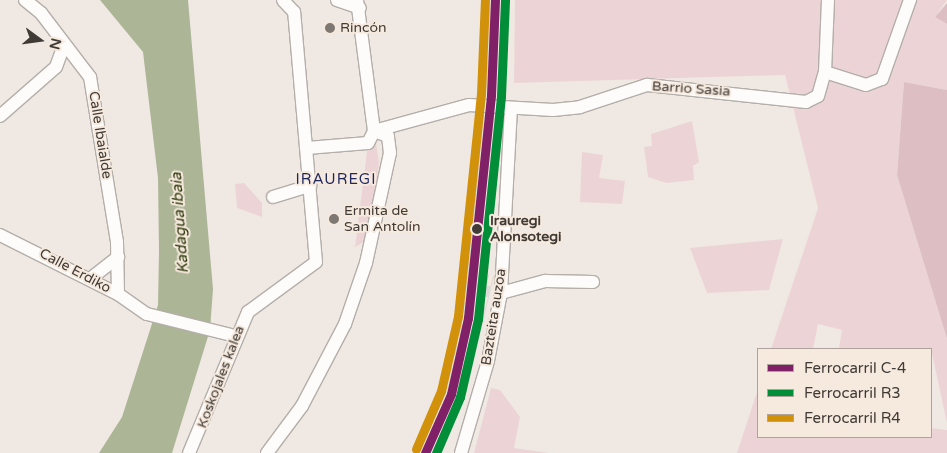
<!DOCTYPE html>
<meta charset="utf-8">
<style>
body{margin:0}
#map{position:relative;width:947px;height:453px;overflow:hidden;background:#f0e9e3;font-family:"Varela Round",sans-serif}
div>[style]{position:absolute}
.green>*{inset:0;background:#ecd4d6}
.forest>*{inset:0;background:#ddbfc3}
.water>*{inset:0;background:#adb597}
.roads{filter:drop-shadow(1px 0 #b4aea9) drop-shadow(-1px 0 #b4aea9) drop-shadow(0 1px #b4aea9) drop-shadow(0 -1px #b4aea9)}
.street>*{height:12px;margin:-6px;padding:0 6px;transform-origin:6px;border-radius:6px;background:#fdfcfb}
.rail>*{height:5.5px;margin-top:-2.75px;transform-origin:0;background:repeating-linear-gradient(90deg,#f6e9dd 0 11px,#dcdad7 0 22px);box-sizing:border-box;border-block:1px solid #dcdad7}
.rail-1>*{height:9px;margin:-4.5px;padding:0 4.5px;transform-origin:4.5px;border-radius:4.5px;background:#802168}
.rail-2>*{height:9px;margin:-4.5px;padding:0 4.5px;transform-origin:4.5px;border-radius:4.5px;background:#028d38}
.rail-3>*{height:9px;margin:-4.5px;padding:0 4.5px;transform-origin:4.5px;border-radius:4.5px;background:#d2910b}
.dots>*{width:14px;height:14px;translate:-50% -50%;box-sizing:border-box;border:2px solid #f6e9dd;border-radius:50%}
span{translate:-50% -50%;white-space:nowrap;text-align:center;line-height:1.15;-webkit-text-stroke:4px #f6e9dd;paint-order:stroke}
.poi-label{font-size:14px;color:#403b36}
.left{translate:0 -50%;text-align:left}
.street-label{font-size:14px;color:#403b36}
.stop-label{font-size:14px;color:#403b36;font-weight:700}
.neighbourhood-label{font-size:15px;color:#1f275f;letter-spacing:1px}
.water-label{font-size:15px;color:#253202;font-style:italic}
.legend{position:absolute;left:757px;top:348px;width:175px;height:90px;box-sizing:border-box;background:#f6e9dd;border:1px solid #ada39a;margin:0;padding:6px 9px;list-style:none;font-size:15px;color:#403b36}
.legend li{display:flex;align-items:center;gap:10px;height:25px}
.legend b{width:25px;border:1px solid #ada39a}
.north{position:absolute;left:15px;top:15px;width:50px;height:50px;-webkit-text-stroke:4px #f6e9dd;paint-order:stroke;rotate:104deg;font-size:14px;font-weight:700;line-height:20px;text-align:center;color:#403b36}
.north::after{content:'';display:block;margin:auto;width:18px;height:22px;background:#403b36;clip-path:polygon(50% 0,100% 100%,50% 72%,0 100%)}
</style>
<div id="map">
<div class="green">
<div style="clip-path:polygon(515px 0,947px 0,935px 17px,947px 24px,947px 90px,904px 82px,897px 175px,947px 339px,947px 423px,931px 349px,839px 348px,842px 330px,818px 324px,813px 349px,771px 349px,818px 208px,785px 75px,514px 83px)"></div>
<div style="clip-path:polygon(692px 121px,699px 162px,693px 166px,694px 180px,666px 183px,648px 177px,644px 147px,652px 146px,651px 134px)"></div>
<div style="clip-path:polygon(374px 131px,379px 162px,375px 200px,366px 241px,355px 247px,368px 143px)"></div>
<div style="clip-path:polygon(582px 152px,603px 155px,599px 178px,625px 181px,622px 204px,580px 202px)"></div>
<div style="clip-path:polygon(244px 183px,262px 203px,262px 217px,237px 208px,235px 184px)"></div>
<div style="clip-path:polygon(783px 239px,769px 290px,707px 293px,690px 248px)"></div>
<div style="clip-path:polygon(491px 388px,500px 390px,520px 417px,514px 448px,549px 453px,474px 453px)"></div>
<div style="clip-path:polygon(758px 389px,758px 437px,931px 437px,931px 428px,947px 430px,947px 453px,737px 453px)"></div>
</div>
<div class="forest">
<div style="clip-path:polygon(947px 3px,947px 24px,935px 17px)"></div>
<div style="clip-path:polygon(904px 82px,947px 90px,947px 339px,897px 175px)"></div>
</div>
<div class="water">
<div style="clip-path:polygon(100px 0,188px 0,213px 289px,210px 330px,172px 453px,99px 453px,122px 417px,158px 305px,159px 251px,158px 178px,143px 52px)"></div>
</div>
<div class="roads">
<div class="street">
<div style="left:25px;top:0;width:21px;rotate:39deg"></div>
<div style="left:41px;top:13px;width:81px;rotate:52.6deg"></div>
<div style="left:90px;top:77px;width:167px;rotate:80.7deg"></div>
<div style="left:117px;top:242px;width:52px;rotate:88.9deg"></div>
<div style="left:337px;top:0;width:24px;rotate:19deg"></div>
<div style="left:357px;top:0;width:132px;rotate:82.6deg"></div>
<div style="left:825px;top:72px;width:43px;rotate:17.6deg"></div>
<div style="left:866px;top:85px;width:17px;rotate:-21deg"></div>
<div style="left:882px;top:79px;width:84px;rotate:-70.5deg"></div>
<div style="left:0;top:116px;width:74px;rotate:-41.2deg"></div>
<div style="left:56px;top:67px;width:23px;rotate:-70deg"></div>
<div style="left:374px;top:131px;width:98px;rotate:-15.3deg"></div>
<div style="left:469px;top:105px;width:84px;rotate:3.4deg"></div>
<div style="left:553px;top:110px;width:27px;rotate:-6deg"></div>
<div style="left:580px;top:107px;width:71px;rotate:-18.2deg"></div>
<div style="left:647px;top:85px;width:160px;rotate:6.1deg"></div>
<div style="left:806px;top:102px;width:13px;rotate:-27deg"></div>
<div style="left:818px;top:96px;width:25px;rotate:-74deg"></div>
<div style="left:825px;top:72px;width:72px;rotate:-87.6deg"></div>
<div style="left:307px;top:148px;width:61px;rotate:-4.7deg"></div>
<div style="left:368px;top:143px;width:13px;rotate:-63deg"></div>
<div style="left:273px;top:197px;width:39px;rotate:-17deg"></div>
<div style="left:0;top:235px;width:132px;rotate:26.6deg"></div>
<div style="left:118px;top:294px;width:35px;rotate:35deg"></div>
<div style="left:147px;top:314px;width:91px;rotate:14deg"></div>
<div style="left:90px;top:279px;width:36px;rotate:-38deg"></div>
<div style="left:501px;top:293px;width:46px;rotate:-15.3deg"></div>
<div style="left:545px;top:281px;width:48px;rotate:1.2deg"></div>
<div style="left:189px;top:453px;width:153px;rotate:-67.3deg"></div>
<div style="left:248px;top:312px;width:84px;rotate:-36.3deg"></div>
<div style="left:316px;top:262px;width:251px;rotate:-95deg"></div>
<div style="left:294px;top:12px;width:16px;rotate:-133deg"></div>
<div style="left:267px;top:453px;width:59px;rotate:-53.3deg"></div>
<div style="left:302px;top:406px;width:93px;rotate:-62.3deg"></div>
<div style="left:345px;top:324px;width:65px;rotate:-71deg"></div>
<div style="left:366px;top:263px;width:113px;rotate:-77.7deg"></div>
<div style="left:390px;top:153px;width:17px;rotate:-97deg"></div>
<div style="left:388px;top:136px;width:15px;rotate:-160deg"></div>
<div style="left:461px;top:453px;width:96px;rotate:-73.6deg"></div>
<div style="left:488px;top:361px;width:69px;rotate:-79.2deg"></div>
<div style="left:501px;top:293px;width:185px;rotate:-86.9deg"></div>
</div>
</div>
<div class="rail">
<div style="left:416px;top:453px;width:71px;rotate:-66deg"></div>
<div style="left:445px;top:388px;width:66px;rotate:-76deg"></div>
<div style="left:461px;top:324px;width:265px;rotate:-84.6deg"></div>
<div style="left:486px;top:60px;width:60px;rotate:-89deg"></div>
<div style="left:437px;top:453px;width:65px;rotate:-66.6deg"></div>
<div style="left:463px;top:393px;width:121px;rotate:-76.7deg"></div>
</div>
<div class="rail-1">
<div style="left:425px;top:453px;width:64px;rotate:-66.2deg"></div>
<div style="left:451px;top:394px;width:78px;rotate:-77.4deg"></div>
<div style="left:468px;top:318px;width:224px;rotate:-84.1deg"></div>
<div style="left:491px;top:95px;width:95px;rotate:-87.6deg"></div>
</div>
<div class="rail-2">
<div style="left:436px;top:453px;width:61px;rotate:-66.8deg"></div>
<div style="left:460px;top:397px;width:80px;rotate:-77deg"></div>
<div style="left:478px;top:319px;width:224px;rotate:-84.1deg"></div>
<div style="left:501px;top:96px;width:96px;rotate:-87.6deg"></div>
</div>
<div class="rail-3">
<div style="left:416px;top:449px;width:63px;rotate:-66.7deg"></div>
<div style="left:441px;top:391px;width:77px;rotate:-77.2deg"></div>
<div style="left:458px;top:316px;width:223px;rotate:-84.1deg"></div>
<div style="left:481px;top:94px;width:94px;rotate:-87.6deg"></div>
</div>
<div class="dots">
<div style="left:330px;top:28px;background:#7e7873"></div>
<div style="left:334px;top:219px;background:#7e7873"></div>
<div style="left:477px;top:229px;background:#403b36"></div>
</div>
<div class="poi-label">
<span class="left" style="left:340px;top:28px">Rincón</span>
<span class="left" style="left:344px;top:219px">Ermita de<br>San Antolín</span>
</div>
<div class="street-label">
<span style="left:691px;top:89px;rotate:4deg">Barrio Sasia</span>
<span style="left:100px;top:135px;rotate:81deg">Calle Ibaialde</span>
<span style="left:75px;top:271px;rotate:28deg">Calle Erdiko</span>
<span style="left:494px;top:317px;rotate:-81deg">Bazteita auzoa</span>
<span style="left:221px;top:377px;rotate:-69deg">Koskojales kalea</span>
</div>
<div class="stop-label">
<span class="left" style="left:490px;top:229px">Irauregi<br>Alonsotegi</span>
</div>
<div class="neighbourhood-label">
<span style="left:336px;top:180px">IRAUREGI</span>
</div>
<div class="water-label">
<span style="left:180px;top:223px;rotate:-94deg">Kadagua ibaia</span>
</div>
<ul class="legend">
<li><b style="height:6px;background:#802168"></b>Ferrocarril C-4</li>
<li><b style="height:6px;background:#028d38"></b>Ferrocarril R3</li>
<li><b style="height:6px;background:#d2910b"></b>Ferrocarril R4</li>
</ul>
<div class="north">N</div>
</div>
